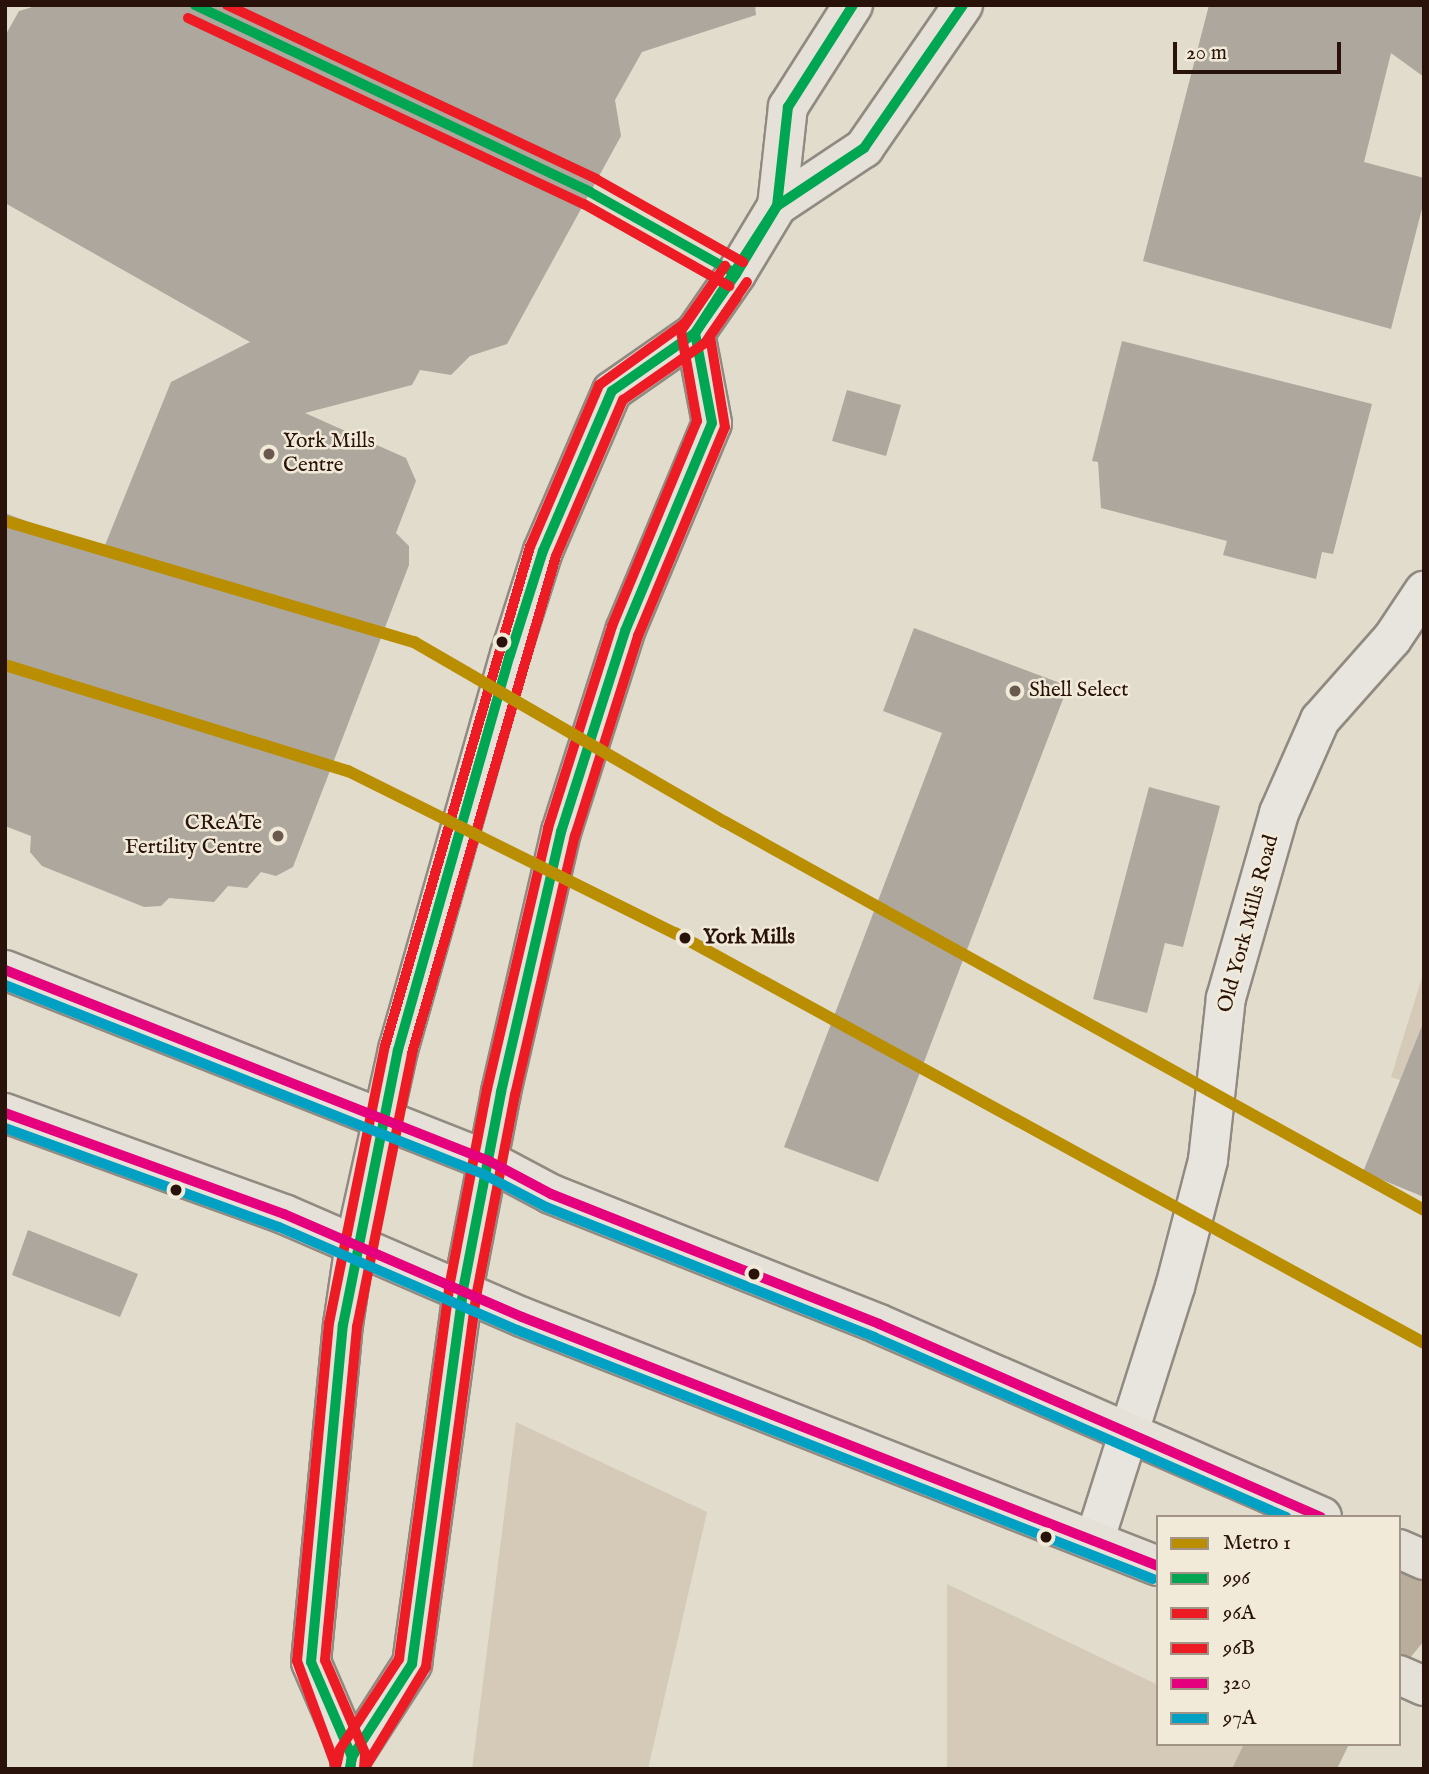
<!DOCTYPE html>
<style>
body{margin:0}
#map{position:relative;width:1429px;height:1774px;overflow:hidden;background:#e2dccd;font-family:"IM FELL English",serif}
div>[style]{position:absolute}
.green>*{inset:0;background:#d4cab7}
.water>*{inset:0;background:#b9ad9b}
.building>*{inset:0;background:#ada79d}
.roads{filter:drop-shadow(2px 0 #918a81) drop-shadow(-2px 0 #918a81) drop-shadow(0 2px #918a81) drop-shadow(0 -2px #918a81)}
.minor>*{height:38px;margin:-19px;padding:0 19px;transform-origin:19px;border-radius:19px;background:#e8e5de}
.major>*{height:38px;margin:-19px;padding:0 19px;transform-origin:19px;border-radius:19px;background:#e5e1d8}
.bus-1>*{height:10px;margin:-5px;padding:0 5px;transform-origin:5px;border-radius:5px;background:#00a651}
.bus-2>*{height:10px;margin:-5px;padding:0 5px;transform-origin:5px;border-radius:5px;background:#ed1c24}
.bus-3>*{height:10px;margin:-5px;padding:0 5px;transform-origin:5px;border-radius:5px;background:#ed1c24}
.bus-4>*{height:10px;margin:-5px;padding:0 5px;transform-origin:5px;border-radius:5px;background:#e5007d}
.bus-5>*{height:10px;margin:-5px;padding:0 5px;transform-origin:5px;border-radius:5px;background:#02a1c4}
.metro-1>*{height:12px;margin:-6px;padding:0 6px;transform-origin:6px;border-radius:6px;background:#ba8e03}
.dots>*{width:19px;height:19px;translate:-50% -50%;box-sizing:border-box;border:4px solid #f1ead9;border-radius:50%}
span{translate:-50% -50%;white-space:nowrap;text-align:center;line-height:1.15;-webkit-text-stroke:5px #f1ead9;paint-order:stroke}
.poi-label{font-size:21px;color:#281209}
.left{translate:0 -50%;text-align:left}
.right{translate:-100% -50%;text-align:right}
.street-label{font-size:21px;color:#281209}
.stop-label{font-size:21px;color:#281209;font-weight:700}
.frame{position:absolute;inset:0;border:7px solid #281209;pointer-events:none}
.legend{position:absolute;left:1156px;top:1515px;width:245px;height:231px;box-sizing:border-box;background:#f1ead9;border:2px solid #a19486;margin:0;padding:9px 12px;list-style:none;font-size:21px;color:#281209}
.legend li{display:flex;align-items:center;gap:14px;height:35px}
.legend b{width:35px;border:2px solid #a19486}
.scale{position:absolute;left:1173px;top:42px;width:168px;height:32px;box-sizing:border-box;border:4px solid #281209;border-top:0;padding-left:9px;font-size:21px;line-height:24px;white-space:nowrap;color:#281209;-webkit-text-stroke:5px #f1ead9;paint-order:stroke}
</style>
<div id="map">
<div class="green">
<div style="clip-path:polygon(1424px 971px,1424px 1088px,1391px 1077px)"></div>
<div style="clip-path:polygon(516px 1422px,707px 1512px,648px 1769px,472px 1769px)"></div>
<div style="clip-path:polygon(947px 1584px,1158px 1685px,1158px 1744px,1283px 1744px,1334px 1769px,947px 1769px)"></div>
</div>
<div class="water">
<div style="clip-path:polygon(1424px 1541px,1424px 1641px,1399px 1671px,1399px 1550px)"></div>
<div style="clip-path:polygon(1244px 1744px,1349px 1744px,1337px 1769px,1232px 1769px)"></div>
</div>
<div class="building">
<div style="clip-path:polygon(39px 5px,755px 5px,756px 15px,642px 52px,615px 100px,621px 136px,507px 344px,470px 356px,451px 375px,420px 370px,412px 385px,305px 413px,406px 458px,416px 481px,396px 533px,409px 546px,409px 565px,293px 867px,276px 876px,261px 872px,247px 888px,228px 886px,214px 902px,169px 898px,161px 906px,144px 907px,42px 866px,30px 852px,31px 836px,5px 826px,5px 513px,103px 550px,171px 382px,250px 342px,5px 203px,5px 36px,19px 11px)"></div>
<div style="clip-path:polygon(1209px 5px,1424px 5px,1424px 77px,1391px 53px,1364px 162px,1424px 178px,1424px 201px,1391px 329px,1143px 261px)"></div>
<div style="clip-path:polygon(1122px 341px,1372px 404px,1333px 554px,1322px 552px,1316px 579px,1223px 555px,1227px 541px,1101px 508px,1098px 462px,1092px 461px)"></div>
<div style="clip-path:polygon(847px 390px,901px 405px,886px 456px,832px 441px)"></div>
<div style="clip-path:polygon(914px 628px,1068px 686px,878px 1182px,784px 1147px,942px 733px,883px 711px)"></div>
<div style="clip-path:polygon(1149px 787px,1220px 806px,1183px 947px,1165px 943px,1147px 1013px,1093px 999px)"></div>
<div style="clip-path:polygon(1422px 1026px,1424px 1027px,1424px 1197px,1363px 1172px)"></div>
<div style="clip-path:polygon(28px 1230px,138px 1274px,120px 1317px,12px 1275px)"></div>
</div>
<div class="roads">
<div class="minor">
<div style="left:1095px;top:1539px;width:264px;rotate:-72.4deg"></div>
<div style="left:1175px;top:1287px;width:131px;rotate:-75.4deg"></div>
<div style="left:1208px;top:1160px;width:163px;rotate:-83.7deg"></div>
<div style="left:1226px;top:998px;width:192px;rotate:-74deg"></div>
<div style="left:1279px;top:813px;width:102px;rotate:-66.2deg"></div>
<div style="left:1320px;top:720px;width:108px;rotate:-48.4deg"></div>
<div style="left:1392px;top:639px;width:58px;rotate:-56.3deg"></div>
</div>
<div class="major">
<div style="left:777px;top:206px;width:105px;rotate:-33.7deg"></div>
<div style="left:864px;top:148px;width:174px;rotate:-55.3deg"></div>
<div style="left:5px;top:970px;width:520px;rotate:21.54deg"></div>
<div style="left:489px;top:1161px;width:70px;rotate:28deg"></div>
<div style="left:551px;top:1194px;width:353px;rotate:21.6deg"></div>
<div style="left:879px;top:1324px;width:483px;rotate:23.5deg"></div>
<div style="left:5px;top:1113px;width:297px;rotate:19.9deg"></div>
<div style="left:284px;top:1214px;width:259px;rotate:23.4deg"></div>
<div style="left:522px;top:1317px;width:683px;rotate:21.38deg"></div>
<div style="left:1399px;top:1549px;width:27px;rotate:24deg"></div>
<div style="left:1399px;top:1675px;width:27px;rotate:24deg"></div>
<div style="left:352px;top:1757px;width:103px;rotate:-113.3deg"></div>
<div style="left:311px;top:1662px;width:339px;rotate:-84.6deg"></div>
<div style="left:343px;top:1325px;width:82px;rotate:-81.6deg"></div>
<div style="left:355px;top:1244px;width:199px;rotate:-77.5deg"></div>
<div style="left:398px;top:1050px;width:411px;rotate:-74.2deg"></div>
<div style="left:510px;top:655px;width:109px;rotate:-72.4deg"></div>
<div style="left:543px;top:551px;width:174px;rotate:-66.7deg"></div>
<div style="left:612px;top:391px;width:101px;rotate:-34.9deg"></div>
<div style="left:695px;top:333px;width:72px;rotate:-55.2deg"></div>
<div style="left:736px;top:274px;width:79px;rotate:-58.9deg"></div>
<div style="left:777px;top:206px;width:100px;rotate:-83.7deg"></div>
<div style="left:788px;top:107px;width:121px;rotate:-57.5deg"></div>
<div style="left:350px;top:1769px;width:12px;rotate:-81deg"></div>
<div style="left:352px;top:1757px;width:111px;rotate:-57.2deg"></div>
<div style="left:412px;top:1664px;width:377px;rotate:-82.2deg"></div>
<div style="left:463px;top:1290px;width:202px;rotate:-79.1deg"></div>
<div style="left:501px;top:1092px;width:267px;rotate:-77deg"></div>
<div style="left:561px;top:832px;width:211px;rotate:-72.3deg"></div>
<div style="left:625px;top:631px;width:225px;rotate:-67.3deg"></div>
<div style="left:712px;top:423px;width:92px;rotate:-100.7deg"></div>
</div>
</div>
<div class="bus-1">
<div style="left:195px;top:5px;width:437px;rotate:25.3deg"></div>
<div style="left:590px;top:192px;width:167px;rotate:29.3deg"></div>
<div style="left:350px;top:1769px;width:12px;rotate:-81deg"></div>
<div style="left:352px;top:1757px;width:111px;rotate:-57.2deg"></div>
<div style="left:412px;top:1664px;width:377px;rotate:-82.2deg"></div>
<div style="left:463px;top:1290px;width:202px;rotate:-79.1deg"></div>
<div style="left:501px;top:1092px;width:267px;rotate:-77deg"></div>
<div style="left:561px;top:832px;width:211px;rotate:-72.3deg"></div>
<div style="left:625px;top:631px;width:225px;rotate:-67.3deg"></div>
<div style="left:712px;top:423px;width:92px;rotate:-100.7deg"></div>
<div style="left:695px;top:333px;width:151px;rotate:-57.2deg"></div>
<div style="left:777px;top:206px;width:105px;rotate:-33.7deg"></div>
<div style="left:864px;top:148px;width:174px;rotate:-55.3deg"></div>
<div style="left:350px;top:1769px;width:12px;rotate:-81deg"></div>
<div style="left:352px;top:1757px;width:103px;rotate:-113.3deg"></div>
<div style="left:311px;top:1662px;width:339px;rotate:-84.6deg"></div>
<div style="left:343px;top:1325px;width:280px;rotate:-78.7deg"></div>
<div style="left:398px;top:1050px;width:411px;rotate:-74.2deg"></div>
<div style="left:510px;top:655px;width:109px;rotate:-72.4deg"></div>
<div style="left:543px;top:551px;width:174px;rotate:-66.7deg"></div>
<div style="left:612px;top:391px;width:101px;rotate:-34.9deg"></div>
<div style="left:695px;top:333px;width:72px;rotate:-55.2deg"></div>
<div style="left:736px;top:274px;width:79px;rotate:-58.9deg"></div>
<div style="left:777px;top:206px;width:100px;rotate:-83.7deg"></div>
<div style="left:788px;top:107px;width:121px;rotate:-57.5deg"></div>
</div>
<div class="bus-2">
<div style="left:188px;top:18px;width:438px;rotate:25.2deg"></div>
<div style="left:584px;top:204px;width:167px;rotate:29.5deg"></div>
<div style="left:364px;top:1769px;width:16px;rotate:-86deg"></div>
<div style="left:365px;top:1753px;width:101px;rotate:-113.3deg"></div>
<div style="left:325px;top:1660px;width:335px;rotate:-84.5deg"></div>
<div style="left:357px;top:1327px;width:279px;rotate:-78.6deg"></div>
<div style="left:412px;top:1053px;width:517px;rotate:-73.84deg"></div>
<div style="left:556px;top:556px;width:170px;rotate:-66.8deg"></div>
<div style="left:623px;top:400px;width:100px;rotate:-34.8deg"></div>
<div style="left:705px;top:343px;width:74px;rotate:-55.5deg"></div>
<div style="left:364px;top:1769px;width:119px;rotate:-58.7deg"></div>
<div style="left:426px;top:1667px;width:378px;rotate:-82.3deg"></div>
<div style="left:477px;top:1292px;width:201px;rotate:-79.1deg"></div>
<div style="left:515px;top:1095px;width:266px;rotate:-77deg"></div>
<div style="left:575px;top:836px;width:210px;rotate:-72.5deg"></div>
<div style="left:638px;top:636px;width:226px;rotate:-67.4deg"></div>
<div style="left:725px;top:427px;width:92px;rotate:-99.4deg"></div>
<div style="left:710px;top:336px;width:47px;rotate:-55.3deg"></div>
</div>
<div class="bus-3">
<div style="left:227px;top:5px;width:408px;rotate:25.2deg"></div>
<div style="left:596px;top:179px;width:169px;rotate:29.5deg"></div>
<div style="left:336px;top:1767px;width:113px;rotate:-110.2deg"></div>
<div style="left:297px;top:1661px;width:340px;rotate:-84.6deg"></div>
<div style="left:329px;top:1323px;width:283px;rotate:-78.6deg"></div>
<div style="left:385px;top:1046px;width:520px;rotate:-73.8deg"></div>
<div style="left:530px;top:547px;width:176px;rotate:-66.9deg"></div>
<div style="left:599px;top:385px;width:106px;rotate:-35.8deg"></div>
<div style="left:685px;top:323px;width:70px;rotate:-54.9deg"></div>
<div style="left:336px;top:1767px;width:18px;rotate:-77deg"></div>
<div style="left:340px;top:1749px;width:108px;rotate:-56.8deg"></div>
<div style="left:399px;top:1659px;width:374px;rotate:-82.3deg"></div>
<div style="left:449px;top:1288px;width:203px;rotate:-79.2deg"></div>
<div style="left:487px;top:1089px;width:268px;rotate:-76.8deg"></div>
<div style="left:548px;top:828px;width:212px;rotate:-72.4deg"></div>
<div style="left:612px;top:626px;width:222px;rotate:-67.5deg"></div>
<div style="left:697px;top:421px;width:91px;rotate:-100.1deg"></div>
<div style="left:681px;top:331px;width:60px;rotate:-55.8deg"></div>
</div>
<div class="bus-4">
<div style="left:5px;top:970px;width:520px;rotate:21.54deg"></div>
<div style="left:489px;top:1161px;width:70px;rotate:28deg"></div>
<div style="left:551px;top:1194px;width:353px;rotate:21.6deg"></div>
<div style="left:879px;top:1324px;width:482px;rotate:23.6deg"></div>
<div style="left:5px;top:1113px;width:297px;rotate:19.9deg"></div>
<div style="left:284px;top:1214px;width:259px;rotate:23.4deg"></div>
<div style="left:522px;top:1317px;width:683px;rotate:21.38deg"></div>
</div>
<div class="bus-5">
<div style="left:5px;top:985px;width:514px;rotate:21.57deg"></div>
<div style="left:483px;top:1174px;width:71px;rotate:27.6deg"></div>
<div style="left:546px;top:1207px;width:353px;rotate:21.6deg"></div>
<div style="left:874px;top:1337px;width:450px;rotate:23.6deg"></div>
<div style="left:5px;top:1128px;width:291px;rotate:19.9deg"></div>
<div style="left:279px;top:1227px;width:259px;rotate:23.4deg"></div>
<div style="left:517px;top:1330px;width:683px;rotate:21.38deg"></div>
</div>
<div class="metro-1">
<div style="left:5px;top:521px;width:427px;rotate:16.5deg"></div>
<div style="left:414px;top:642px;width:359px;rotate:30.1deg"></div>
<div style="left:725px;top:822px;width:799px;rotate:29.03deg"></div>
<div style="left:5px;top:665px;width:359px;rotate:17.2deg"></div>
<div style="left:348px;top:771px;width:365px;rotate:26.4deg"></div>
<div style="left:675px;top:933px;width:854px;rotate:28.7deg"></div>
</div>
<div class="dots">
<div style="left:269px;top:454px;background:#69594e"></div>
<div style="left:502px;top:642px;background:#281209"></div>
<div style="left:1015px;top:691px;background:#69594e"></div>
<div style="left:278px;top:836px;background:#69594e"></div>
<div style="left:685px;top:938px;background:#281209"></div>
<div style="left:176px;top:1190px;background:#281209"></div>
<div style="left:754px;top:1274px;background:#281209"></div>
<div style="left:1046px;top:1537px;background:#281209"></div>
</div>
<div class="poi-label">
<span class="left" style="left:283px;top:454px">York Mills<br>Centre</span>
<span class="left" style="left:1029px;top:691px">Shell Select</span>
<span class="right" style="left:262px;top:836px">CReATe<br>Fertility Centre</span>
</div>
<div class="street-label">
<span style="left:1249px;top:924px;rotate:-75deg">Old York Mills Road</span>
</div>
<div class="stop-label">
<span class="left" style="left:703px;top:938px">York Mills</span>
</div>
<div class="frame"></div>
<ul class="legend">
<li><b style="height:9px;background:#ba8e03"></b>Metro 1</li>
<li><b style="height:9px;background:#00a651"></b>996</li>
<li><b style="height:9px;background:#ed1c24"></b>96A</li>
<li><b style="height:9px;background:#ed1c24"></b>96B</li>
<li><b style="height:9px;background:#e5007d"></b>320</li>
<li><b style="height:9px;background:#02a1c4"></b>97A</li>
</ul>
<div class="scale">20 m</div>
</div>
